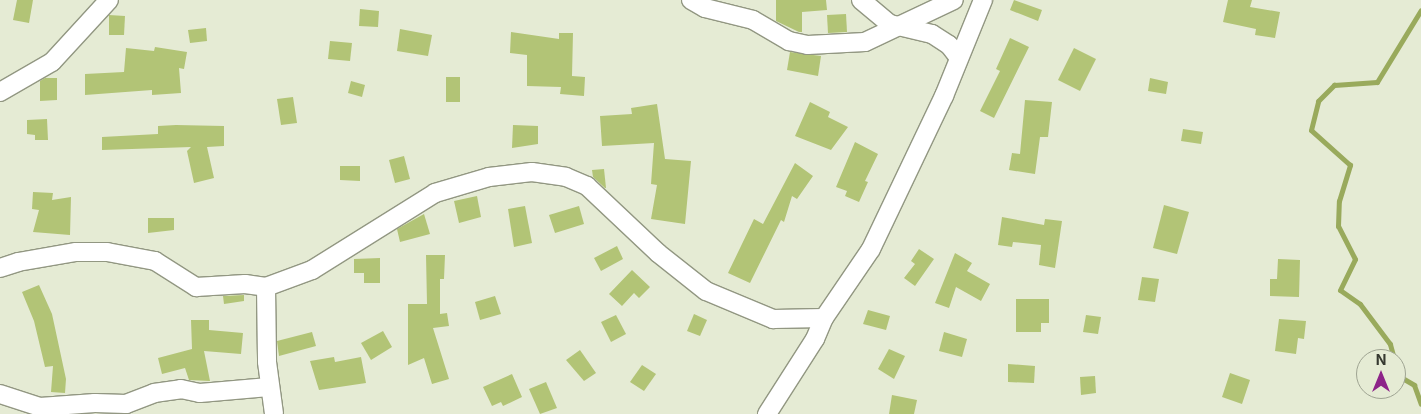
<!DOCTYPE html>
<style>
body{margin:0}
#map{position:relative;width:1421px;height:414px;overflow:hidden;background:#e5ebd4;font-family:Inter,sans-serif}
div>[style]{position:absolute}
.stream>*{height:5px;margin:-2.5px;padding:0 2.5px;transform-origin:2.5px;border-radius:2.5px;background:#99aa5c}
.building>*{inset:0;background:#b2c476}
.roads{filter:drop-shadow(1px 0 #929782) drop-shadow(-1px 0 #929782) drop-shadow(0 1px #929782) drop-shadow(0 -1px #929782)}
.street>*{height:18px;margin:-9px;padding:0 9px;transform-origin:9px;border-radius:9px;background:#fff}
span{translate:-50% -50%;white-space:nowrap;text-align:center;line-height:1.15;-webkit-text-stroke:5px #e5ebd4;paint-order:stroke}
.north{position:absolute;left:1356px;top:349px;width:50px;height:50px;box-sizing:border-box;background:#e5ebd4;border:1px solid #9fa492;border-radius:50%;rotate:0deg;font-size:14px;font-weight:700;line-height:20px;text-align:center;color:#363930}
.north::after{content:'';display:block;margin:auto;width:18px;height:22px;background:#8d2489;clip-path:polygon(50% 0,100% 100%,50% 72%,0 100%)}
</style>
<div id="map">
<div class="stream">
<div style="left:1394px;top:359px;width:16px;rotate:-105deg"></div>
<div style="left:1390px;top:344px;width:50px;rotate:-126.9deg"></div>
<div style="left:1360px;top:304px;width:24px;rotate:-145deg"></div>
<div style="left:1340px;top:290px;width:34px;rotate:-64deg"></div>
<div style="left:1355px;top:259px;width:37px;rotate:-117deg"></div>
<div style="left:1338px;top:226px;width:25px;rotate:-88deg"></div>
<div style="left:1339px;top:201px;width:38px;rotate:-73deg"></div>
<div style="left:1350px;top:165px;width:52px;rotate:-138.1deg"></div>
<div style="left:1311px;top:130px;width:30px;rotate:-76deg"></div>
<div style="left:1318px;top:101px;width:23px;rotate:-45deg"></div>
<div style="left:1334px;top:85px;width:43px;rotate:-4deg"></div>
<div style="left:1377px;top:82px;width:84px;rotate:-58.6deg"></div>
<div style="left:1396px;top:369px;width:6px;rotate:81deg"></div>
<div style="left:1397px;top:375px;width:20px;rotate:30deg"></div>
<div style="left:1414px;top:385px;width:20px;rotate:70deg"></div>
</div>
<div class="building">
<div style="clip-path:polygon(17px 0,33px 0,29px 23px,13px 20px)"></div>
<div style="clip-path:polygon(776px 0,826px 0,827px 10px,802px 12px,802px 32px,799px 32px,776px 21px)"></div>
<div style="clip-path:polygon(1014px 0,1042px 10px,1038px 21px,1010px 10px)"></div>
<div style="clip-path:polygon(1228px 0,1252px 0,1250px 7px,1280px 12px,1275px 38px,1255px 35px,1256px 29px,1223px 22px)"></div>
<div style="clip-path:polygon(360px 9px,379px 11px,378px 27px,359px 26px)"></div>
<div style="clip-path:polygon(846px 14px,847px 32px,828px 33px,827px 15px)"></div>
<div style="clip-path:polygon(109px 15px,125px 16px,124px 35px,109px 35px)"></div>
<div style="clip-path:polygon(206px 28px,207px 41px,190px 43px,188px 30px)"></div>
<div style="clip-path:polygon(400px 29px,432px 35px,428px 56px,397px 51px)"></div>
<div style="clip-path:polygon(511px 32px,559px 39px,559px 33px,573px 33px,572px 76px,585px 77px,584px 96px,560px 94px,561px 87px,527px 86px,527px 55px,510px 53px)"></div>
<div style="clip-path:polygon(1010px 38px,1029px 47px,994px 118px,980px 111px,1000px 71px,996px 69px)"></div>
<div style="clip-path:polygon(330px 41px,352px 43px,350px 61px,328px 59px)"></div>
<div style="clip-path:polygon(155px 47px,187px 52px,184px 69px,179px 68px,181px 93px,152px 95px,152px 90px,85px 95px,85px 74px,124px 72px,126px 48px,154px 51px)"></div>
<div style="clip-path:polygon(1074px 48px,1096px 59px,1080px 91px,1058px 80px)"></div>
<div style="clip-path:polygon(790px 52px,821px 56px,818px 76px,787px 70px)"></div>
<div style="clip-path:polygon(446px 77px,460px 77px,460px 102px,446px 102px)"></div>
<div style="clip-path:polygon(45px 78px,57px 78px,57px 100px,40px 101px,40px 81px)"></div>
<div style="clip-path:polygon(1150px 78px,1168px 82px,1166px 94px,1148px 91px)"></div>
<div style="clip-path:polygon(351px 81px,365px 85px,362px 97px,348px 93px)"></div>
<div style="clip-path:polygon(293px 97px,297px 123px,281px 125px,277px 99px)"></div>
<div style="clip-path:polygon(1025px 100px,1052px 102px,1048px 137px,1040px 137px,1035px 174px,1009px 170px,1012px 153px,1020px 154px)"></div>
<div style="clip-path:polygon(810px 102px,830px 112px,828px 117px,848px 127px,831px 150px,795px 136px)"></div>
<div style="clip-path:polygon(657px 104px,665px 159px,691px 161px,685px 224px,651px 219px,657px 185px,651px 184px,654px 143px,602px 146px,600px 116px,632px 114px,631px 108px)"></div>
<div style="clip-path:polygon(47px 119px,48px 140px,35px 140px,35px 135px,27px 134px,27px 120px)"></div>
<div style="clip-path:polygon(176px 125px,224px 126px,224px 146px,207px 147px,214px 178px,194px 183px,187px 151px,191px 147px,102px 150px,102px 137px,158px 134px,158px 126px)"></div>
<div style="clip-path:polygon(513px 125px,538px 126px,538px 144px,512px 148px)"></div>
<div style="clip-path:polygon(1183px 129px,1203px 132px,1201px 144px,1181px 141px)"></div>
<div style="clip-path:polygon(855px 142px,878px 154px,865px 181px,868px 182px,859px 202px,845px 196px,847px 191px,836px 187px)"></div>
<div style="clip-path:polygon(404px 156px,410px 179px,395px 183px,389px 160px)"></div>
<div style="clip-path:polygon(795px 163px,813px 176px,797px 199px,792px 196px,784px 222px,781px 220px,750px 283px,728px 273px,754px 219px,763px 224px)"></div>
<div style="clip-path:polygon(340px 166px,360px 166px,360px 181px,340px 180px)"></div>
<div style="clip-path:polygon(604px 169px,606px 188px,605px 188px,593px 177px,592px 170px)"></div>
<div style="clip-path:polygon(33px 192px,53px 193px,52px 200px,71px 197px,70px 235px,33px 232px,39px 210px,32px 209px)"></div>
<div style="clip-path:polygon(477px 196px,481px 217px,459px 223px,454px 201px)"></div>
<div style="clip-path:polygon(1164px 205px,1189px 212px,1177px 254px,1153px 248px)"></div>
<div style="clip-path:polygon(525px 206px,532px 243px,514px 247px,508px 209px)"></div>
<div style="clip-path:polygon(579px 206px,584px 224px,555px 233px,549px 215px)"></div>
<div style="clip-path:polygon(424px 214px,430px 234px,400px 242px,397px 229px)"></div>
<div style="clip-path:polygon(1002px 217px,1044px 225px,1045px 219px,1062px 221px,1055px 268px,1039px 265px,1041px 245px,1013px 242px,1012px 247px,998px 245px)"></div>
<div style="clip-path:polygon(148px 218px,174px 218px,174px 230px,148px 233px)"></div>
<div style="clip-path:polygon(617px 246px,623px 259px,601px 271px,594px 258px)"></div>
<div style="clip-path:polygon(919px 249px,934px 259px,915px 286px,904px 278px,915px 264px,911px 261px)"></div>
<div style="clip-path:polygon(955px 253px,972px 263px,967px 271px,990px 284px,981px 301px,956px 287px,949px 308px,935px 303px)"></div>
<div style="clip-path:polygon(426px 255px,445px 255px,444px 279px,440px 279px,440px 314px,447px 313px,449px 326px,433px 328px,449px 379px,432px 384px,424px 358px,408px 365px,408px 304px,427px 304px)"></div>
<div style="clip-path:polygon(380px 258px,380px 283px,364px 283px,364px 273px,354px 273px,354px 259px)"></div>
<div style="clip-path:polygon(1278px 259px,1300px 260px,1299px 297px,1270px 296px,1270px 279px,1277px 279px)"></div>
<div style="clip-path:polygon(632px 270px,650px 287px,639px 298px,634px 293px,622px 306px,609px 294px)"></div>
<div style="clip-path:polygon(1142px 277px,1159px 279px,1155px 302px,1138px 300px)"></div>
<div style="clip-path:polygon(39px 285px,52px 314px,66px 379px,65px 393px,51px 392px,53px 366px,45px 367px,34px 321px,22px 292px)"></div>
<div style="clip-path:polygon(244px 295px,244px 301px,224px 304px,223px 296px)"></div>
<div style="clip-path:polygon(495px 296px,501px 314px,480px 320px,475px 302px)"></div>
<div style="clip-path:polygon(1016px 299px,1049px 299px,1049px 323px,1041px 323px,1041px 332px,1016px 332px)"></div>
<div style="clip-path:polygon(868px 310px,890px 316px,886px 330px,863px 324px)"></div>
<div style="clip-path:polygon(694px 314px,707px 320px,700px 336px,687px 331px)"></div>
<div style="clip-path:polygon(616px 315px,626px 334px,611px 342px,601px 322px)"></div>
<div style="clip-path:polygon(1086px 315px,1101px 317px,1098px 334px,1083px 332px)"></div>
<div style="clip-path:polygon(1279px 319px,1306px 321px,1304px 339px,1298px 338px,1296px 354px,1275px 351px)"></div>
<div style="clip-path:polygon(191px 320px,209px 320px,209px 330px,243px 333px,241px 354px,204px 351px,210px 381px,189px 380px,185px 368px,162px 374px,158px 358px,192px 349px)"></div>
<div style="clip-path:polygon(383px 331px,392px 347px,371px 360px,361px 343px)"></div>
<div style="clip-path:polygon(312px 332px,316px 346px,279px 356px,277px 341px)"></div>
<div style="clip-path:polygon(944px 332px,967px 339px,962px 357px,939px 351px)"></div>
<div style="clip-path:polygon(889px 349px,905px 356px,894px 379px,878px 369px)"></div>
<div style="clip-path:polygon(580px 350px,596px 373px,584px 381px,566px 360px)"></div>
<div style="clip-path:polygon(334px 357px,335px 362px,361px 357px,366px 383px,319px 390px,310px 361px)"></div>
<div style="clip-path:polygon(1008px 364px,1035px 366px,1034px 383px,1008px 382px)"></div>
<div style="clip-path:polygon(642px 365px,656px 374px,644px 391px,630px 382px)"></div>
<div style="clip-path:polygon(1230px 373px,1250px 380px,1242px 404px,1222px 397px)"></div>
<div style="clip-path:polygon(512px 374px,522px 397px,503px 406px,501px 402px,492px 406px,483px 387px)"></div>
<div style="clip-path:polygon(1095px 376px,1096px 393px,1081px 395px,1080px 377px)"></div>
<div style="clip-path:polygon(546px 382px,557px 408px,540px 414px,529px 389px)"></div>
<div style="clip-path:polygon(892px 395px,917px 400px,914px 414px,889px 414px)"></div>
</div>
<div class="roads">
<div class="street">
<div style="left:691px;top:0;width:16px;rotate:30deg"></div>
<div style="left:705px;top:8px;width:49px;rotate:14deg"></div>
<div style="left:753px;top:20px;width:42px;rotate:30.3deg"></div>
<div style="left:789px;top:41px;width:19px;rotate:12deg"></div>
<div style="left:808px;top:45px;width:57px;rotate:-3deg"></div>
<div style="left:865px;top:42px;width:98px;rotate:-25.3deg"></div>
<div style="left:861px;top:0;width:38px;rotate:40deg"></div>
<div style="left:890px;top:24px;width:43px;rotate:13.4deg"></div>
<div style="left:932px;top:34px;width:20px;rotate:33deg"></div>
<div style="left:949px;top:45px;width:16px;rotate:52deg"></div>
<div style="left:0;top:92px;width:60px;rotate:-30deg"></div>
<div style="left:52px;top:62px;width:84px;rotate:-47.4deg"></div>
<div style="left:0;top:268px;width:19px;rotate:-18deg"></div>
<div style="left:18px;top:262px;width:59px;rotate:-9.8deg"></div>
<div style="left:76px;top:252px;width:31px"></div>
<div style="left:107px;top:252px;width:49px;rotate:10.6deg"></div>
<div style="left:155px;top:261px;width:49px;rotate:32.4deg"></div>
<div style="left:196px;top:287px;width:49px;rotate:-3.5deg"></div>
<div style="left:245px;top:284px;width:21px;rotate:8deg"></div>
<div style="left:266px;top:287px;width:49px;rotate:-20.3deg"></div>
<div style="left:312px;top:270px;width:145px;rotate:-32deg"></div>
<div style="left:435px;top:193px;width:56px;rotate:-16.5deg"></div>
<div style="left:489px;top:177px;width:43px;rotate:-6.6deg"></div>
<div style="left:532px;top:172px;width:34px;rotate:8deg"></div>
<div style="left:566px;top:177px;width:23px;rotate:23deg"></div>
<div style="left:587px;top:186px;width:98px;rotate:43.3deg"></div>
<div style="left:658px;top:253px;width:61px;rotate:38.4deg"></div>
<div style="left:706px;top:291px;width:73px;rotate:22.7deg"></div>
<div style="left:773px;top:319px;width:51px;rotate:-1.1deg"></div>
<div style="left:266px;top:287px;width:75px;rotate:89.2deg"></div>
<div style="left:267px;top:362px;width:52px;rotate:82.3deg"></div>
<div style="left:0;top:394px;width:42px;rotate:18deg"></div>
<div style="left:40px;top:407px;width:55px;rotate:-4.2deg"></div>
<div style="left:95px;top:403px;width:31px;rotate:2deg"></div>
<div style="left:126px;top:404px;width:30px;rotate:-21deg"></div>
<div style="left:154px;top:393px;width:27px;rotate:-8deg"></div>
<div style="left:181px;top:389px;width:19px;rotate:12deg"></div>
<div style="left:200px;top:393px;width:69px;rotate:-5deg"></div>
<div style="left:767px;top:414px;width:89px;rotate:-57.4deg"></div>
<div style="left:815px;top:339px;width:23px;rotate:-67deg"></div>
<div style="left:824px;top:318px;width:83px;rotate:-55.7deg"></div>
<div style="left:871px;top:249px;width:170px;rotate:-64.5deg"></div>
<div style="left:944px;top:96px;width:104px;rotate:-67.9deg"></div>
</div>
</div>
<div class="north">N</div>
</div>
